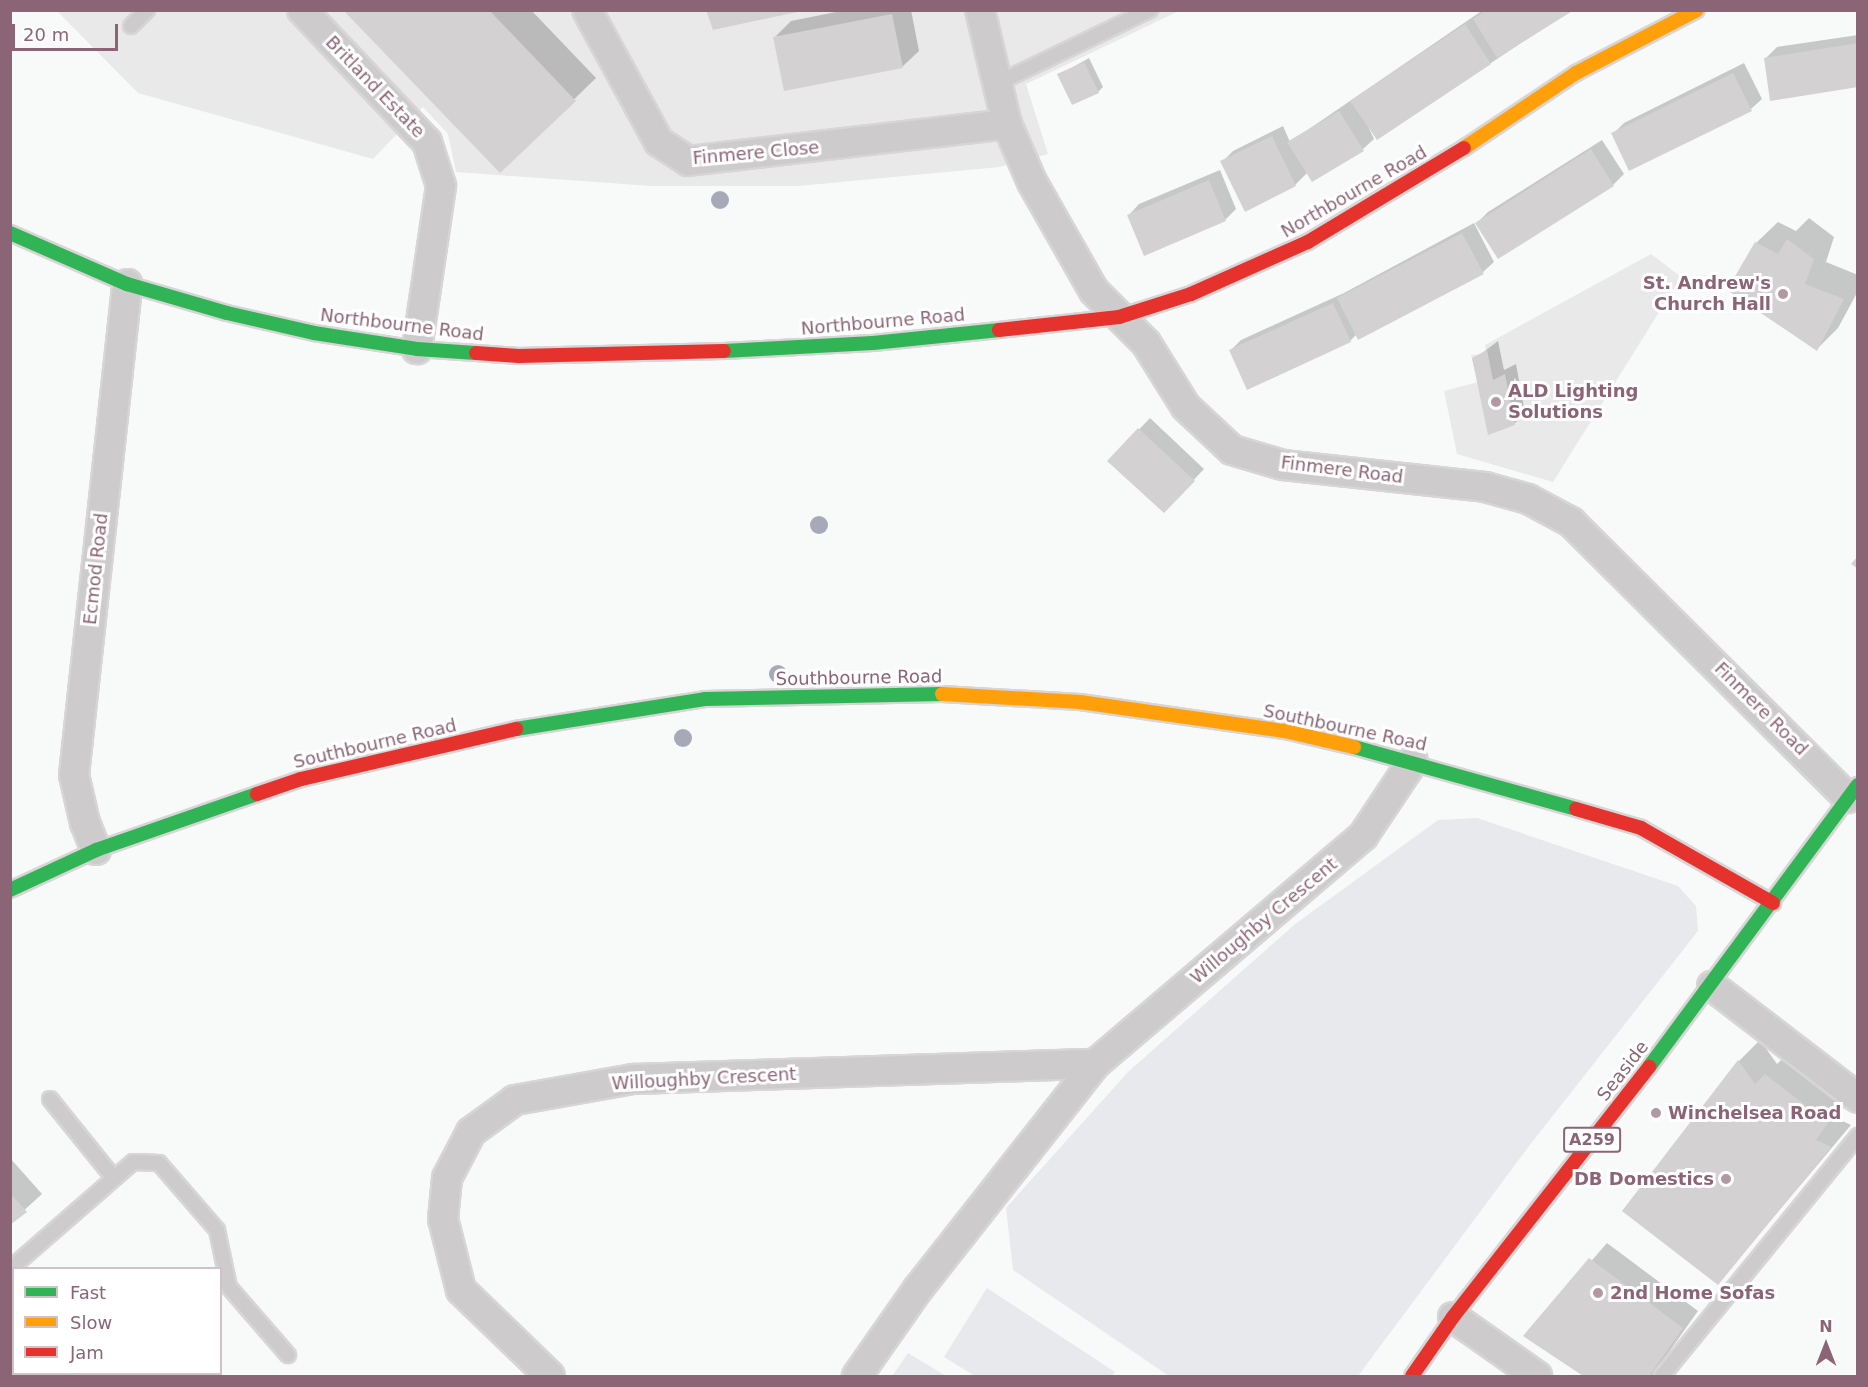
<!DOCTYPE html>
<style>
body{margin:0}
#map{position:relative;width:1868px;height:1387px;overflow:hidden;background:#f8f9f9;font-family:"DejaVu Sans",sans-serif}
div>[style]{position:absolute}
.built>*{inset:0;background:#eae9ea}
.green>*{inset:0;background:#e8e9ed}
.shadow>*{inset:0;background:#0003}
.building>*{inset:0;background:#d4d1d3}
.roads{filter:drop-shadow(2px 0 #d7d5d6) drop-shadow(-2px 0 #d7d5d6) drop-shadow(0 2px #d7d5d6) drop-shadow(0 -2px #d7d5d6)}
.lane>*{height:14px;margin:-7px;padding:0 7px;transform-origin:7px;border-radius:7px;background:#cecbcc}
.street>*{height:28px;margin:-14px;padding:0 14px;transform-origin:14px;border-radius:14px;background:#cecbcc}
.fast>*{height:14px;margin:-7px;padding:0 7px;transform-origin:7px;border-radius:7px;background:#30b455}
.slow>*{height:14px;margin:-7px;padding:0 7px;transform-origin:7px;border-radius:7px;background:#ff9f0a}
.jam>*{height:14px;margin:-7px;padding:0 7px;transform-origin:7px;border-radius:7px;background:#e5322d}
.trees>*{width:18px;height:18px;margin:-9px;border-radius:50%;background:#a7a9b8}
.dots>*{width:16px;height:16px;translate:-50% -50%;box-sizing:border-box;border:3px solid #fff;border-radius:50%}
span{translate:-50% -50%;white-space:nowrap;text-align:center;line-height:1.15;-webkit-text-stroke:6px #fff;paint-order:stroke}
.shield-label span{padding:2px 4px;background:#fff;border:2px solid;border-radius:4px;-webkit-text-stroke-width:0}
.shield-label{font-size:16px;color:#8b6575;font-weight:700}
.street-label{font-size:18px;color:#8b6575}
.poi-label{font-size:18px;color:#8b6575;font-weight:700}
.right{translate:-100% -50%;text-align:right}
.left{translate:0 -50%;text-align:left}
.frame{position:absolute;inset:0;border:12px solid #8b6575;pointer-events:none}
.legend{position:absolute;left:12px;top:1267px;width:210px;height:108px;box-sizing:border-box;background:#fff;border:2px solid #d1c1c8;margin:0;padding:8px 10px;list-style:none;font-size:18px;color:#8b6575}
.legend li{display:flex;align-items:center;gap:12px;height:30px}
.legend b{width:30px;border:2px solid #d1c1c8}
.north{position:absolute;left:1796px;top:1315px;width:60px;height:60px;-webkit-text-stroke:4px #fff;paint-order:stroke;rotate:0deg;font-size:16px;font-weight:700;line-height:24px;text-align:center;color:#8b6575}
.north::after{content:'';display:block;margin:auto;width:21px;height:27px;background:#8b6575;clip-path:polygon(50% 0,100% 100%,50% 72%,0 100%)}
.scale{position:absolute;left:12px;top:24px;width:106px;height:27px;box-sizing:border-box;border:3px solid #8b6575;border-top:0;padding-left:8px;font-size:18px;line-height:21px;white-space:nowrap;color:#8b6575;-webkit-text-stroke:4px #fff;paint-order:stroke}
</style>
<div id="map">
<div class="built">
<div style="clip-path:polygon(57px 11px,1179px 11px,1026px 84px,1048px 154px,999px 167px,799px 186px,651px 186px,456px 172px,448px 134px,423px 107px,373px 159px,138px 93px)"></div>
<div style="clip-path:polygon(1651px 254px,1681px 277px,1553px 482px,1457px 454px,1444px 391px,1478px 382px,1471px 355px,1486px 354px,1485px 345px)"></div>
</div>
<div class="green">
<div style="clip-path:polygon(1477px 818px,1678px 886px,1696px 906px,1698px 931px,1529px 1146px,1358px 1376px,1169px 1376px,1013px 1270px,1006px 1208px,1128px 1072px,1294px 925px,1438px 820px)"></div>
<div style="clip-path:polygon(987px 1288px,1115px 1372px,1112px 1376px,975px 1376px,944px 1357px)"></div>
<div style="clip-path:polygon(908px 1353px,946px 1376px,892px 1376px)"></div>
</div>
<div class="shadow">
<div style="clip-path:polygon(345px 10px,531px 10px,596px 78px,500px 171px)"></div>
<div style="clip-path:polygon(846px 10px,911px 10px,919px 51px,902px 67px,775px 37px,791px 21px)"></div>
<div style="clip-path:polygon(1483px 10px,1571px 10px,1378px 138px,1363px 116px,1374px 139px,1363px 149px,1308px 172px,1295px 185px,1222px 162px,1233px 151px,1283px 126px,1290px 142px)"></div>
<div style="clip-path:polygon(1858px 35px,1858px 86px,1766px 58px,1777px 47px)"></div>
<div style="clip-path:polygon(1089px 58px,1103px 87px,1098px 92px,1059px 75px)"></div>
<div style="clip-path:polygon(1744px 63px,1762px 99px,1751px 109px,1613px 134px,1624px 123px)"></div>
<div style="clip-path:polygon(1602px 140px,1624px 174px,1613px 185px,1477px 223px,1488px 212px)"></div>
<div style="clip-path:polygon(1220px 170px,1236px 209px,1225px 220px,1129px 215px,1139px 204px)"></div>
<div style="clip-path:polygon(1809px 218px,1834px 237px,1826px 262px,1858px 275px,1858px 291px,1838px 328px,1817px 349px,1756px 243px,1778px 222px,1796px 231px)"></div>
<div style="clip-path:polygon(1474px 223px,1494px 262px,1483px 272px,1357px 334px,1350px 341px,1230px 351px,1241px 340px,1344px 293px)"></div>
<div style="clip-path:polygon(1498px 341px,1504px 370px,1516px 364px,1525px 413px,1514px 424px,1474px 359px)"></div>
<div style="clip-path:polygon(1150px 418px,1204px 469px,1175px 500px,1109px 461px)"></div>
<div style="clip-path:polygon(1760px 1040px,1777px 1064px,1788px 1054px,1849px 1101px,1836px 1118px,1851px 1125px,1718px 1283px,1624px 1211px,1739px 1061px)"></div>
<div style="clip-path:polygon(10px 1158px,42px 1194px,10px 1223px)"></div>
<div style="clip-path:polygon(1607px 1243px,1698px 1311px,1652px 1376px,1585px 1376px,1526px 1336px)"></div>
</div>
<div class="building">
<div style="clip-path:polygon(343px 10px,489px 10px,576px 101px,500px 173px)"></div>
<div style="clip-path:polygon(706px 10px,802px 10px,802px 11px,713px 30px)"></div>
<div style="clip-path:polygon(1486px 10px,1574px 10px,1497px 58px,1473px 19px)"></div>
<div style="clip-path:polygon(892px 14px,903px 68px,784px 91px,773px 37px)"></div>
<div style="clip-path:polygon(1465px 24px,1491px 64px,1377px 140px,1350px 101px)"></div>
<div style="clip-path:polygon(1858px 43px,1858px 87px,1770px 101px,1764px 58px)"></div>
<div style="clip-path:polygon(1084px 62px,1099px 93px,1072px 105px,1057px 74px)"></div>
<div style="clip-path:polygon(1733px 73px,1752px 111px,1629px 171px,1611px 133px)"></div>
<div style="clip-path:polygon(1339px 111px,1364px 151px,1312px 182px,1287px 142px)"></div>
<div style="clip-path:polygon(1272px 136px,1296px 186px,1245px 212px,1220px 161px)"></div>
<div style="clip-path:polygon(1591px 149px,1614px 186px,1498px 259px,1475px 223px)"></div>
<div style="clip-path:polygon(1209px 180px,1226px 221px,1144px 256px,1127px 215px)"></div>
<div style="clip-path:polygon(1462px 233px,1484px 274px,1358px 340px,1337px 298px)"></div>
<div style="clip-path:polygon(1787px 239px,1814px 259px,1805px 284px,1844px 299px,1817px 351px,1727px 290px,1755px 242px,1778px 254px)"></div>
<div style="clip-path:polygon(1333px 303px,1351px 342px,1247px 390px,1229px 350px)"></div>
<div style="clip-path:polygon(1487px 350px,1493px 380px,1505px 374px,1515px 425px,1488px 435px,1472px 358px)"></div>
<div style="clip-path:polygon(1138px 428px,1195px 481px,1164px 513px,1107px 461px)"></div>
<div style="clip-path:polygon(1858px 556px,1858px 569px,1851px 564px)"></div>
<div style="clip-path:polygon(1738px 1060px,1755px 1084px,1765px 1074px,1828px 1123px,1816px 1140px,1831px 1147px,1718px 1285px,1622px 1211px)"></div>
<div style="clip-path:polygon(10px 1193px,27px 1212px,10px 1225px)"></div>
<div style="clip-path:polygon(1589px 1258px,1683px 1328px,1649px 1376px,1583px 1376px,1523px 1336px)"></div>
</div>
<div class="roads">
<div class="lane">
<div style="left:131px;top:26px;width:23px;rotate:-45deg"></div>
<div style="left:998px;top:83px;width:169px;rotate:-25.7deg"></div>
<div style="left:50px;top:1099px;width:100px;rotate:51.1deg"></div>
<div style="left:10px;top:1269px;width:163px;rotate:-41deg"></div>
<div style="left:133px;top:1162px;width:26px;rotate:2deg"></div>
<div style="left:159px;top:1163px;width:89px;rotate:49.1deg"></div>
<div style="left:217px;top:1230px;width:58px;rotate:78.1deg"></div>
<div style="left:229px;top:1287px;width:90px;rotate:49.1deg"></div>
<div style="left:1662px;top:1376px;width:310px;rotate:-50.8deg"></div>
</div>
<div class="street">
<div style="left:302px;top:10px;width:182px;rotate:46.6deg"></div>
<div style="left:427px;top:142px;width:46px;rotate:72.3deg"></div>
<div style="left:441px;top:186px;width:165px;rotate:98.4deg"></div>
<div style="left:587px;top:10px;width:150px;rotate:61.4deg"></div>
<div style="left:659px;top:142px;width:35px;rotate:33deg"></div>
<div style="left:688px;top:161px;width:321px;rotate:-6.6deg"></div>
<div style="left:980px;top:10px;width:117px;rotate:76.7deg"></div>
<div style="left:1007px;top:124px;width:63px;rotate:66.7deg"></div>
<div style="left:1032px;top:182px;width:125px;rotate:60.4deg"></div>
<div style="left:1094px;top:291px;width:74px;rotate:45deg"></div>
<div style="left:1146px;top:343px;width:75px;rotate:58deg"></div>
<div style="left:1186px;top:407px;width:63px;rotate:43.1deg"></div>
<div style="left:1232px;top:450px;width:53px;rotate:16.4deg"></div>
<div style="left:1283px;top:465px;width:203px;rotate:6.2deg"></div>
<div style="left:1485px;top:487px;width:45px;rotate:15.6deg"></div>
<div style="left:1528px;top:499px;width:49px;rotate:28.1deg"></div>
<div style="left:1571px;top:522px;width:391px;rotate:44.9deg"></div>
<div style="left:96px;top:850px;width:29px;rotate:-112deg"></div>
<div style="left:85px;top:823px;width:49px;rotate:-102.9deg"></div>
<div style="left:74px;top:775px;width:494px;rotate:-83.8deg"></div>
<div style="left:1712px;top:986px;width:184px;rotate:37.5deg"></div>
<div style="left:1453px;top:1317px;width:103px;rotate:35.1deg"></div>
<div style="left:550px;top:1376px;width:124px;rotate:-136deg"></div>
<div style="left:461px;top:1290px;width:73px;rotate:-104.2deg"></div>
<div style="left:443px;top:1219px;width:41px;rotate:-84.4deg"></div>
<div style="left:447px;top:1178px;width:52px;rotate:-62.4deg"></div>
<div style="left:471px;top:1132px;width:54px;rotate:-36deg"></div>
<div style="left:515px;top:1100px;width:120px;rotate:-10.1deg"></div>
<div style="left:633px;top:1079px;width:462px;rotate:-1.9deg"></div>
<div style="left:857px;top:1376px;width:106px;rotate:-55deg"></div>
<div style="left:918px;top:1289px;width:286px;rotate:-51.8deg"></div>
<div style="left:1095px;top:1064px;width:352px;rotate:-40.4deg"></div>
<div style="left:1363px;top:836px;width:90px;rotate:-56.3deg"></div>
</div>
<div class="fast">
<div style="left:10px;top:233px;width:128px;rotate:23.6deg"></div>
<div style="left:127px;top:284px;width:104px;rotate:16.2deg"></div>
<div style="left:227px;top:313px;width:89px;rotate:12.9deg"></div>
<div style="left:314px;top:333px;width:104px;rotate:8.8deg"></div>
<div style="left:417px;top:349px;width:59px;rotate:3.9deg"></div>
<div style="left:724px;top:351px;width:149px;rotate:-3.1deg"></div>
<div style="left:873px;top:343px;width:127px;rotate:-5.9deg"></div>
<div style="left:516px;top:729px;width:191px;rotate:-9deg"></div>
<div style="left:705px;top:699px;width:237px;rotate:-1.2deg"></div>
<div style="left:1354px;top:747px;width:230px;rotate:15.6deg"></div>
<div style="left:10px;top:890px;width:95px;rotate:-24.9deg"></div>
<div style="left:96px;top:850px;width:170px;rotate:-19.2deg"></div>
<div style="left:1649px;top:1067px;width:351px;rotate:-53.5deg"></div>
</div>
<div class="slow">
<div style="left:1464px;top:148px;width:135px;rotate:-33.8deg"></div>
<div style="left:1576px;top:73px;width:136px;rotate:-27.5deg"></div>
<div style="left:942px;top:694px;width:138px;rotate:3.3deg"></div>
<div style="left:1080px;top:702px;width:207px;rotate:8.1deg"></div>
<div style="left:1285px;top:731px;width:71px;rotate:13.1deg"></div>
</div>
<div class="jam">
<div style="left:999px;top:330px;width:121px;rotate:-6.2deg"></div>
<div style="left:1119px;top:317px;width:76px;rotate:-17.7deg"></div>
<div style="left:1191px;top:294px;width:128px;rotate:-24deg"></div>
<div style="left:1308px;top:242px;width:182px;rotate:-31.1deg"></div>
<div style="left:476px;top:353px;width:43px;rotate:4deg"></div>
<div style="left:519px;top:356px;width:205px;rotate:-1.4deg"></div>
<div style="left:257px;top:794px;width:46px;rotate:-18.8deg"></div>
<div style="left:301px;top:779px;width:221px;rotate:-13.1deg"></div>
<div style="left:1576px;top:809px;width:68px;rotate:16.3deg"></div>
<div style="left:1641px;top:828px;width:152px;rotate:29.6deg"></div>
<div style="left:1412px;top:1376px;width:72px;rotate:-55.2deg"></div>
<div style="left:1453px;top:1317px;width:318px;rotate:-51.9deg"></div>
</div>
</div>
<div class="trees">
<div style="left:720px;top:200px"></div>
<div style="left:819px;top:525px"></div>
<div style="left:778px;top:674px"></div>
<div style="left:683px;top:738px"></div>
</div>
<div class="dots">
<div style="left:1783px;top:294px;background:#b199a3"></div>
<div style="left:1496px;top:402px;background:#b199a3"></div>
<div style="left:1656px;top:1113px;background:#b199a3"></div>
<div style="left:1726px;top:1179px;background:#b199a3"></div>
<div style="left:1598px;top:1293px;background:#b199a3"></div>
</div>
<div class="shield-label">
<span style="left:1592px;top:1140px">A259</span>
</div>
<div class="street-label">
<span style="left:375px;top:87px;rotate:46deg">Britland Estate</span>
<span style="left:756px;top:153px;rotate:-5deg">Finmere Close</span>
<span style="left:1354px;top:192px;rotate:-30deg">Northbourne Road</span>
<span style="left:883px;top:322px;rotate:-5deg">Northbourne Road</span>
<span style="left:402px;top:325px;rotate:7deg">Northbourne Road</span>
<span style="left:1342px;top:470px;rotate:7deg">Finmere Road</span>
<span style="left:96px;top:569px;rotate:-84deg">Ecmod Road</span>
<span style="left:859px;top:678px;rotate:-1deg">Southbourne Road</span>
<span style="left:1761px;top:709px;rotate:45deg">Finmere Road</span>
<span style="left:1345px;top:728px;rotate:12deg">Southbourne Road</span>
<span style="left:375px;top:744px;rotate:-13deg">Southbourne Road</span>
<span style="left:1264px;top:921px;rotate:-40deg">Willoughby Crescent</span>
<span style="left:1623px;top:1071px;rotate:-52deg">Seaside</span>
<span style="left:704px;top:1079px;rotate:-3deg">Willoughby Crescent</span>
</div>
<div class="poi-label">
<span class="right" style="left:1771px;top:294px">St. Andrew's<br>Church Hall</span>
<span class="left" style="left:1508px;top:402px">ALD Lighting<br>Solutions</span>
<span class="left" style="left:1668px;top:1113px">Winchelsea Road</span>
<span class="right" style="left:1714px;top:1179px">DB Domestics</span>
<span class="left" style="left:1610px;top:1293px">2nd Home Sofas</span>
</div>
<div class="frame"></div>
<ul class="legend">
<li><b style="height:8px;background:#30b455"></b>Fast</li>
<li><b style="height:8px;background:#ff9f0a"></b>Slow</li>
<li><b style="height:8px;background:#e5322d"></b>Jam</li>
</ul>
<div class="north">N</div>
<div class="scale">20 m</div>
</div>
